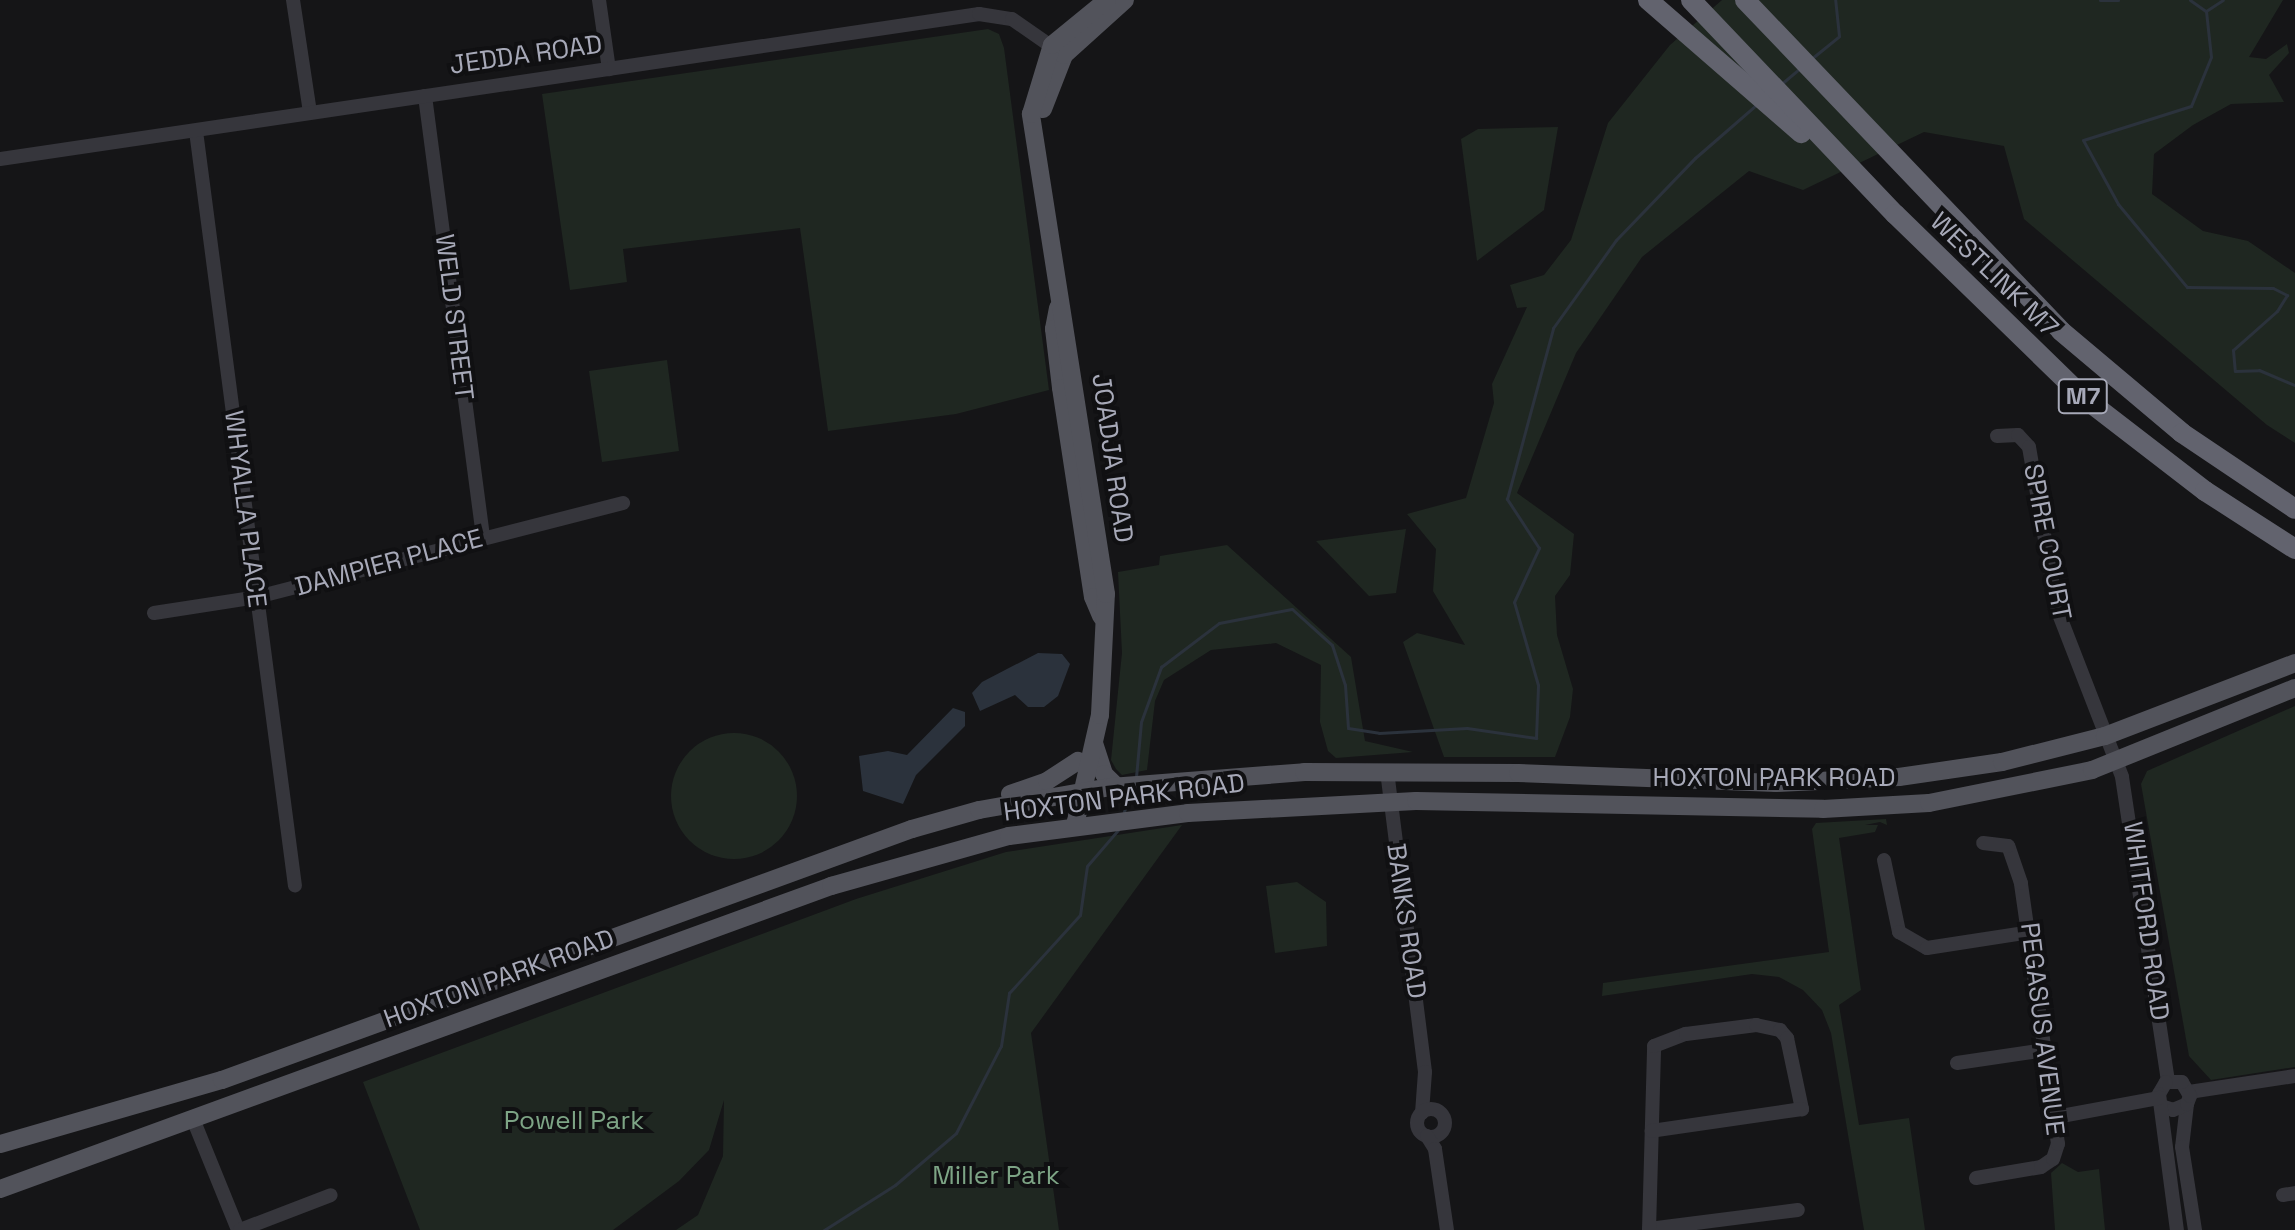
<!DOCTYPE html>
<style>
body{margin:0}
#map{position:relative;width:2295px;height:1230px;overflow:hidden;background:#151517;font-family:"Space Grotesk",sans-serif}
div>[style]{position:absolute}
.green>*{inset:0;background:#1f2721}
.round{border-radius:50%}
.water>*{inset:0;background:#2b323c}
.stream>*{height:3px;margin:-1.5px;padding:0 1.5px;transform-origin:1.5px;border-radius:1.5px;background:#2b323c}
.minor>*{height:14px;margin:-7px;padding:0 7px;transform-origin:7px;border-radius:7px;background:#36363c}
.minor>.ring{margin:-7px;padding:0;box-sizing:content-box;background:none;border:14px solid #36363c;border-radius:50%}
.major>*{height:18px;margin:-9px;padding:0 9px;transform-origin:9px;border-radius:9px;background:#52535b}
.highway>*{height:20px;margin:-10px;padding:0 10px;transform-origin:10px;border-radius:10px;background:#62636e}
span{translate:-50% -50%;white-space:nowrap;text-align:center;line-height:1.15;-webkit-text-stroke:8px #101012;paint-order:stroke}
.shield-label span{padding:2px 6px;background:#101012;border:2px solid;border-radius:6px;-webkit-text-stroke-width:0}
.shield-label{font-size:24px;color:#a7a9b8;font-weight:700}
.street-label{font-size:26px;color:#a7a9b8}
.park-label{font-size:26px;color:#7da485}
</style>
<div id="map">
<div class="green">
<div style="clip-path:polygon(1722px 0,2283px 0,2249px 57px,2266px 59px,2287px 44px,2289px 53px,2269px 75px,2284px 102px,2231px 104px,2193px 125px,2154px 154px,2152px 194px,2203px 231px,2248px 241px,2295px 273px,2295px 443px,2267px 425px,2024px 219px,2004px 146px,1924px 132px,1803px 190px,1749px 171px,1642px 257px,1576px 353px,1517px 493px,1574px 534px,1570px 575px,1555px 596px,1557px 635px,1573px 689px,1570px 717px,1555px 757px,1444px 757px,1403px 642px,1417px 633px,1465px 645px,1433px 591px,1436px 549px,1407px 514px,1466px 498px,1494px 403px,1492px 384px,1527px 307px,1517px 308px,1510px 285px,1544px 275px,1571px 240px,1608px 123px,1670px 45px)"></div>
<div style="clip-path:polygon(988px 29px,999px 34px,1004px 48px,1049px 390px,956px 414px,828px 431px,800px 228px,623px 249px,627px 282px,570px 290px,542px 94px)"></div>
<div style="clip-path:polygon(1558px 127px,1544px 210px,1477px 261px,1461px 139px,1478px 129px)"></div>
<div style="clip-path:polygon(667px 360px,679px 451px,602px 462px,589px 371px)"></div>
<div style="clip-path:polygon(1406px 529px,1396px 593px,1369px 596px,1316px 541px)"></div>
<div style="clip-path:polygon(1227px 545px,1351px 657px,1365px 741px,1413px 752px,1336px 758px,1328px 751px,1320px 722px,1321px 665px,1276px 643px,1211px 650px,1164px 680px,1155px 701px,1147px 770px,1122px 775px,1116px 769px,1111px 760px,1122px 653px,1118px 572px,1159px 565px,1160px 556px)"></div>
<div style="clip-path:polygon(2295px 706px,2295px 1067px,2211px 1080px,2189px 1056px,2141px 784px,2147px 771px)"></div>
<div class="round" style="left:671px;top:733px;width:126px;height:126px"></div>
<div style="clip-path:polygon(1886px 819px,1887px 825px,1880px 822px,1865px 825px,1878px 825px,1875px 832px,1839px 838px,1861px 990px,1839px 1005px,1859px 1125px,1909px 1118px,1925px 1230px,1864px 1230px,1831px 1033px,1822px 1010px,1803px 990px,1779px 977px,1752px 974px,1602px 996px,1603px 983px,1829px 952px,1812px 829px,1816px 823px)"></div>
<div style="clip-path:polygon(1182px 825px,1031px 1033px,1059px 1230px,676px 1230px,698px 1215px,723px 1156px,724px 1100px,709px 1150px,679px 1181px,613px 1230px,420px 1230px,363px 1082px,856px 899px,1006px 852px)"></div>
<div style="clip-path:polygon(1297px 882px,1326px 902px,1327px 946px,1275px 953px,1266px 886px)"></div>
<div style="clip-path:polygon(2062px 1163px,2078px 1172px,2099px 1169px,2105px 1230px,2055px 1230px,2051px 1173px)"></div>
</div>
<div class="water">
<div style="clip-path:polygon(1038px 653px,1062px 654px,1070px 664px,1058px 696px,1044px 707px,1028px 707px,1015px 695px,980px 711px,972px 693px,982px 682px)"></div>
<div style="clip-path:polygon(953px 708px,965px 712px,965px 726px,916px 775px,903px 804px,863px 791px,859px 756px,888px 751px,907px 755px)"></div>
</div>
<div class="stream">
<div style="left:2100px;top:0;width:18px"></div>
<div style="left:2190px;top:0;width:19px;rotate:35deg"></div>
<div style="left:2206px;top:11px;width:20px;rotate:-33deg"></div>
<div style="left:2206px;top:11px;width:46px;rotate:83.8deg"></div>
<div style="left:2211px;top:57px;width:53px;rotate:112.2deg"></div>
<div style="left:2191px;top:106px;width:113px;rotate:162.5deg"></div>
<div style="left:2083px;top:140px;width:73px;rotate:61.3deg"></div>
<div style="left:2118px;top:204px;width:108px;rotate:50.3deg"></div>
<div style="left:2187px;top:287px;width:86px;rotate:0.7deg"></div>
<div style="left:2273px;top:288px;width:16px;rotate:27deg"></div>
<div style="left:2287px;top:295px;width:19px;rotate:122deg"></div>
<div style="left:2277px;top:311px;width:59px;rotate:138.4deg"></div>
<div style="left:2233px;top:350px;width:21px;rotate:85deg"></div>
<div style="left:2235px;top:371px;width:24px;rotate:-2deg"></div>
<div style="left:2259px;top:370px;width:39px;rotate:23deg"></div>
<div style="left:1811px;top:59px;width:36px;rotate:-39deg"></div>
<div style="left:1839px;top:36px;width:36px;rotate:-96deg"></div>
<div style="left:1780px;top:85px;width:25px;rotate:-40deg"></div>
<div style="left:1136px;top:777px;width:55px;rotate:-84.8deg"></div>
<div style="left:1141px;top:722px;width:59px;rotate:-70deg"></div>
<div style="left:1161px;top:667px;width:73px;rotate:-37.2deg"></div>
<div style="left:1219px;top:623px;width:74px;rotate:-10.9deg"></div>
<div style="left:1292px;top:609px;width:54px;rotate:42deg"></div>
<div style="left:1332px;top:645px;width:42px;rotate:72deg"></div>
<div style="left:1345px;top:685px;width:43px;rotate:86deg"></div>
<div style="left:1348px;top:728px;width:31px;rotate:9deg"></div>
<div style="left:1379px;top:733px;width:88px;rotate:-3.3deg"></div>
<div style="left:1467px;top:728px;width:70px;rotate:8.2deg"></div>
<div style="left:1536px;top:738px;width:53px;rotate:-87.8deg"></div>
<div style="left:1538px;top:685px;width:86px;rotate:-106.1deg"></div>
<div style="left:1514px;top:602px;width:60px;rotate:-65.2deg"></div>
<div style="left:1539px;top:548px;width:59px;rotate:-123.1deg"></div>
<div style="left:1507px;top:499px;width:177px;rotate:-74.9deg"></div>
<div style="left:1553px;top:328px;width:108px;rotate:-54.4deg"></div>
<div style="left:1616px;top:240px;width:114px;rotate:-46.1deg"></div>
<div style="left:1695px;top:158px;width:81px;rotate:-41deg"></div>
<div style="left:1123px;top:815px;width:24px;rotate:-73deg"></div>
<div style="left:824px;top:1230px;width:84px;rotate:-32.4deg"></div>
<div style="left:895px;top:1185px;width:80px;rotate:-40.4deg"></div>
<div style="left:956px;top:1133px;width:98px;rotate:-62.7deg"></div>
<div style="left:1001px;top:1046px;width:54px;rotate:-81.4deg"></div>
<div style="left:1009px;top:993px;width:105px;rotate:-47.7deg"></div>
<div style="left:1080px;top:915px;width:49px;rotate:-81.9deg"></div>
<div style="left:1087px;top:866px;width:48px;rotate:-49.3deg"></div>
</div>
<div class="minor">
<div style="left:293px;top:0;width:114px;rotate:81.4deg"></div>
<div style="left:599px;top:0;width:70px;rotate:81.8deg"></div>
<div style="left:425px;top:96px;width:446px;rotate:82.5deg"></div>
<div style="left:196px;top:131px;width:761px;rotate:82.53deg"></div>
<div style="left:0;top:159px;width:990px;rotate:-8.42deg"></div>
<div style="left:979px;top:14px;width:33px;rotate:9deg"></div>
<div style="left:1012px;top:19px;width:56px;rotate:34.8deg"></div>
<div style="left:1997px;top:436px;width:21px;rotate:-3deg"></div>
<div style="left:2018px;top:435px;width:16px;rotate:47deg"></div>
<div style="left:2029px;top:447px;width:164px;rotate:80.2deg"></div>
<div style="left:2057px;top:609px;width:180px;rotate:68.8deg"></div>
<div style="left:2122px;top:777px;width:307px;rotate:81.4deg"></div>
<div style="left:154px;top:613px;width:104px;rotate:-8.8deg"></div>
<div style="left:257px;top:597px;width:378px;rotate:-14.4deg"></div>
<div style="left:1387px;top:771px;width:303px;rotate:82.8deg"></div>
<div style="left:1425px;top:1072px;width:41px;rotate:94.2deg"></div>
<div style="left:1884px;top:860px;width:74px;rotate:78.2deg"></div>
<div style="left:1899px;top:932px;width:32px;rotate:30deg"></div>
<div style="left:1927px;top:948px;width:104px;rotate:-8.8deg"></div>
<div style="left:1957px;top:1063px;width:89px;rotate:-8.4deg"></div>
<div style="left:2189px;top:1092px;width:107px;rotate:-8.6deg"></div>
<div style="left:2187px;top:1104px;width:43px;rotate:96.6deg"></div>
<div style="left:2182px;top:1147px;width:84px;rotate:81.1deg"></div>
<div style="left:2164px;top:1107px;width:9px;rotate:18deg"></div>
<div style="left:2173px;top:1110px;width:15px;rotate:-23deg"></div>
<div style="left:2187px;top:1104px;width:9px;rotate:-69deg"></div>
<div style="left:2190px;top:1096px;width:16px;rotate:-120deg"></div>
<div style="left:2182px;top:1082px;width:16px;rotate:180deg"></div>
<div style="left:2166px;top:1082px;width:14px;rotate:120deg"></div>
<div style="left:2159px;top:1094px;width:137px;rotate:82.5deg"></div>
<div class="ring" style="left:1417px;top:1109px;width:14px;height:14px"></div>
<div style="left:2056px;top:1117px;width:105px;rotate:-10.5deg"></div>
<div style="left:193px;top:1119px;width:120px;rotate:67.9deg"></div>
<div style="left:1427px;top:1136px;width:15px;rotate:58deg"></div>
<div style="left:1435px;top:1149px;width:82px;rotate:81.6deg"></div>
<div style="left:1976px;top:1178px;width:66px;rotate:-9.6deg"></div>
<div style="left:2041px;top:1167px;width:14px;rotate:-34deg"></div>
<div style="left:2053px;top:1159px;width:16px;rotate:-72deg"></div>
<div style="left:2058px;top:1144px;width:264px;rotate:-98.1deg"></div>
<div style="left:2021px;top:883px;width:39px;rotate:-109deg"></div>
<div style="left:2008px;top:846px;width:25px;rotate:-173deg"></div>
<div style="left:2283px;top:1195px;width:12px;rotate:-9deg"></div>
<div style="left:1649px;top:1229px;width:150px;rotate:-7.3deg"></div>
<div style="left:240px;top:1230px;width:97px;rotate:-21deg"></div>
<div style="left:1649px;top:1230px;width:184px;rotate:-88.4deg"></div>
<div style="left:1654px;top:1046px;width:34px;rotate:-21deg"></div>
<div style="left:1686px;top:1034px;width:71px;rotate:-7.3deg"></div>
<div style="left:1756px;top:1025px;width:25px;rotate:12deg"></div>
<div style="left:1780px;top:1030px;width:11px;rotate:49deg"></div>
<div style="left:1787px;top:1038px;width:73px;rotate:78.1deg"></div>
<div style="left:1802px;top:1109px;width:152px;rotate:171.7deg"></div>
</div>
<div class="major">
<div style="left:1043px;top:109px;width:58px;rotate:-68.7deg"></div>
<div style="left:1064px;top:55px;width:82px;rotate:-42deg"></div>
<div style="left:1058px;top:308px;width:21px;rotate:101deg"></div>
<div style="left:1054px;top:329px;width:59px;rotate:83.2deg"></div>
<div style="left:1061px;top:388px;width:211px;rotate:81.3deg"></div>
<div style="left:1093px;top:597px;width:21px;rotate:67deg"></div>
<div style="left:1094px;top:743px;width:33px;rotate:72deg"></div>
<div style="left:1104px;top:774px;width:18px;rotate:45deg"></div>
<div style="left:1010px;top:794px;width:39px;rotate:-19deg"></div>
<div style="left:1047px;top:781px;width:37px;rotate:-33deg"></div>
<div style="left:1075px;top:825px;width:113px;rotate:-77.2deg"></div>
<div style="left:1100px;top:715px;width:121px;rotate:-87.2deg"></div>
<div style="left:1106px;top:594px;width:486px;rotate:-98.9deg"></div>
<div style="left:1031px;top:114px;width:72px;rotate:-73.1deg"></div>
<div style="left:1052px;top:45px;width:71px;rotate:-39.3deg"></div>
<div style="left:0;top:1144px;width:231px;rotate:-16.1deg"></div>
<div style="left:222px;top:1080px;width:734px;rotate:-19.99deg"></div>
<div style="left:912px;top:829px;width:70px;rotate:-15.8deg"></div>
<div style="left:979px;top:810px;width:134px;rotate:-9.9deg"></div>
<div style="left:1111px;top:787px;width:194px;rotate:-4.4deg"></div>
<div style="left:1304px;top:772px;width:214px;rotate:0.3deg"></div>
<div style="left:1518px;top:773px;width:258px;rotate:2.2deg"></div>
<div style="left:1776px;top:783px;width:123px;rotate:-2.8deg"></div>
<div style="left:1899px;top:777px;width:104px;rotate:-8.3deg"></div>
<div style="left:2002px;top:762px;width:106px;rotate:-14.2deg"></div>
<div style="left:2105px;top:736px;width:204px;rotate:-21deg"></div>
<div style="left:0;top:1189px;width:885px;rotate:-20.03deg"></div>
<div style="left:831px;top:886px;width:185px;rotate:-15.7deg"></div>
<div style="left:1009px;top:836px;width:180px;rotate:-7.3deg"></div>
<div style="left:1188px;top:813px;width:228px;rotate:-3deg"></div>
<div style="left:1416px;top:801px;width:407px;rotate:1.1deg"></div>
<div style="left:1823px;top:809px;width:106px;rotate:-3.2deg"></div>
<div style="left:1929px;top:803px;width:166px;rotate:-11.4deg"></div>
<div style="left:2092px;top:770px;width:219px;rotate:-22deg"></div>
</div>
<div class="highway">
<div style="left:1648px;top:0;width:203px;rotate:41deg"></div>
<div style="left:1691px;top:0;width:296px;rotate:46.4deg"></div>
<div style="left:1895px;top:214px;width:262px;rotate:44.2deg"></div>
<div style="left:2083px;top:397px;width:154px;rotate:37.6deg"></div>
<div style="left:2205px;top:491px;width:107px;rotate:32.8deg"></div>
<div style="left:1745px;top:0;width:458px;rotate:46.3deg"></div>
<div style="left:2061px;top:331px;width:158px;rotate:40.1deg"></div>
<div style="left:2182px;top:433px;width:136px;rotate:33.9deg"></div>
</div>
<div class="shield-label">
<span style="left:2083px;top:396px">M7</span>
</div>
<div class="street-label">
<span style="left:526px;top:55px;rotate:-8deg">JEDDA ROAD</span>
<span style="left:1994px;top:275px;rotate:44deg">WESTLINK M7</span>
<span style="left:454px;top:317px;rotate:83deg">WELD STREET</span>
<span style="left:1112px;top:458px;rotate:82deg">JOADJA ROAD</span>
<span style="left:245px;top:509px;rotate:83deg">WHYALLA PLACE</span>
<span style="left:2047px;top:542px;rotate:79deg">SPIRE COURT</span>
<span style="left:389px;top:563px;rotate:-15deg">DAMPIER PLACE</span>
<span style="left:1774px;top:778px">HOXTON PARK ROAD</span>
<span style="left:1124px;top:798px;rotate:-7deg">HOXTON PARK ROAD</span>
<span style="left:1406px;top:921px;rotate:82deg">BANKS ROAD</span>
<span style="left:2146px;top:921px;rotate:82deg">WHITFORD ROAD</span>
<span style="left:499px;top:979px;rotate:-20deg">HOXTON PARK ROAD</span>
<span style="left:2042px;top:1029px;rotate:83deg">PEGASUS AVENUE</span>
</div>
<div class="park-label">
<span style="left:574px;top:1121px">Powell Park</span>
<span style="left:996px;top:1176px">Miller Park</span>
</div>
</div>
